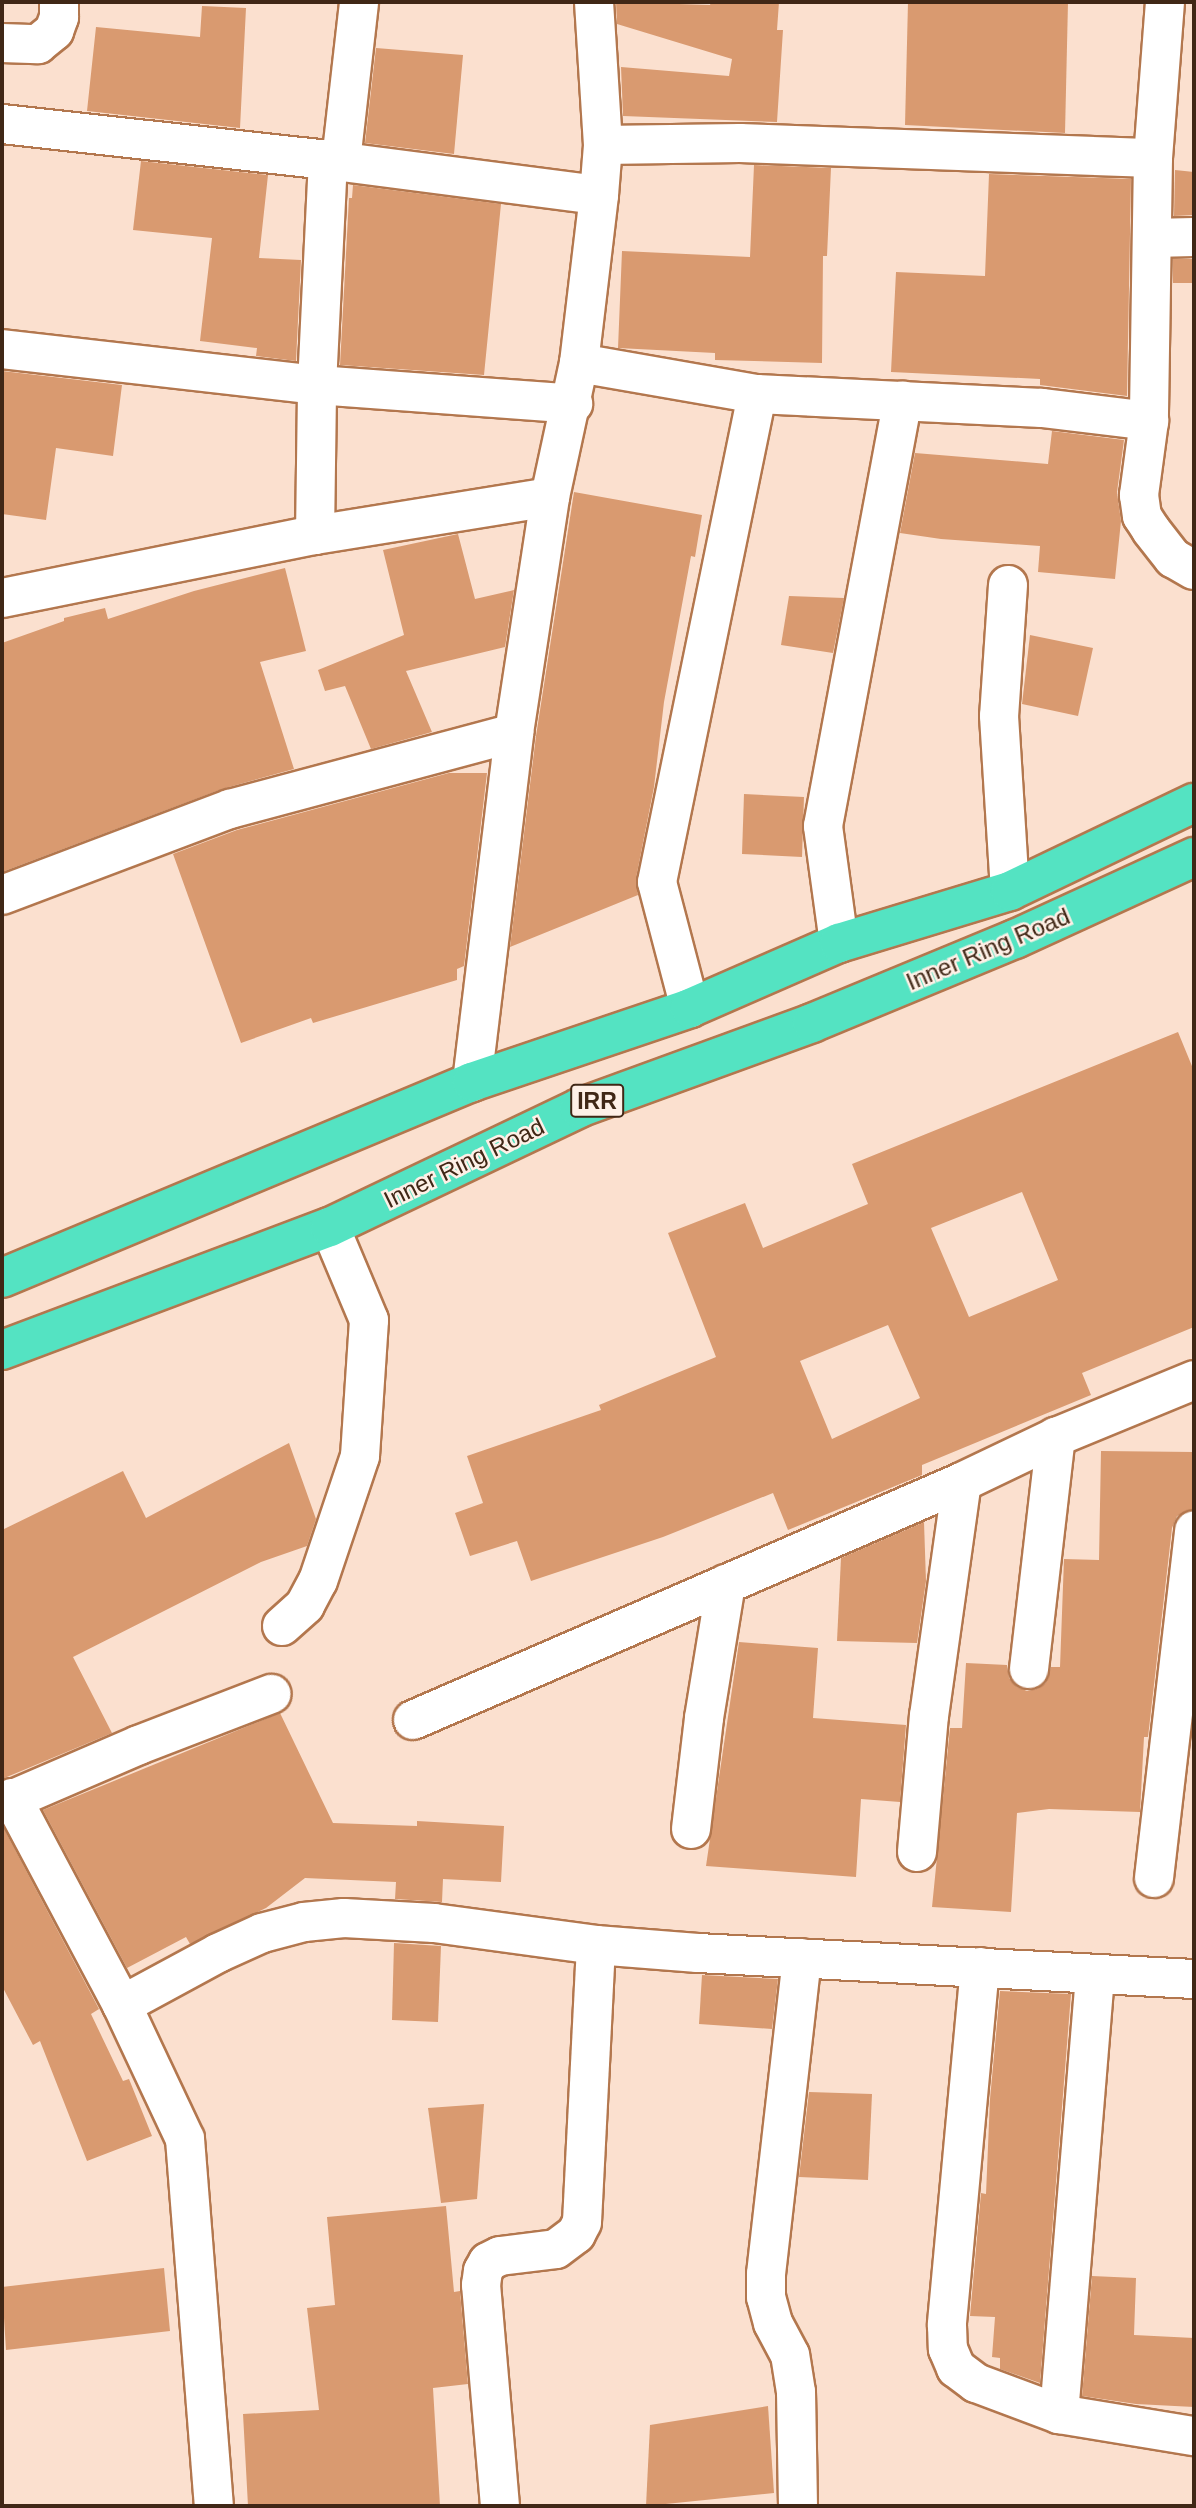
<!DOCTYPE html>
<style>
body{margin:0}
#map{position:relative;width:1196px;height:2508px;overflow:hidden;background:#fbe0cf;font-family:Arial,sans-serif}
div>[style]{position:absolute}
.building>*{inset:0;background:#d99a70}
.roads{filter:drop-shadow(2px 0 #b3774e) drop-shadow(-2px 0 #b3774e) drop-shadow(0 2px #b3774e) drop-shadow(0 -2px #b3774e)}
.minor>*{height:38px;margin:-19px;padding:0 19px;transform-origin:19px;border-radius:19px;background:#fff}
.highway>*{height:38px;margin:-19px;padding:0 19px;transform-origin:19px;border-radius:19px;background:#54e3c2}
span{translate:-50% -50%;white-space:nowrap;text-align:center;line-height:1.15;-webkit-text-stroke:5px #fef0e7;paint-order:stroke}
.shield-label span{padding:2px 5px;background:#fef0e7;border:2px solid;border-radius:5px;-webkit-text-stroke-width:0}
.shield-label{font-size:23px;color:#402716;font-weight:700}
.street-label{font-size:24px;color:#402716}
.frame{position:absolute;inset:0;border:4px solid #402716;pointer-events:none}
</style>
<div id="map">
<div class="building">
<div style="clip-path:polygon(616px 2px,710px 5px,711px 2px,779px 2px,777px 30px,783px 30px,777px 122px,623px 116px,621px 67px,729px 76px,732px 59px,617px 24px)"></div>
<div style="clip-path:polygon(908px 2px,1068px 2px,1065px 133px,905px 125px)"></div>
<div style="clip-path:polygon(202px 6px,246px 8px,240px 128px,87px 111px,96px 27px,200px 37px)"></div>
<div style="clip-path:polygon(376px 48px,463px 55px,454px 154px,365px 143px)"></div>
<div style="clip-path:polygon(141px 161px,268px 175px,259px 258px,301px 260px,296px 361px,256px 356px,257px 348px,200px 341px,212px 238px,133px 230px)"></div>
<div style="clip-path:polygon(754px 165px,831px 168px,827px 256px,823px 256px,822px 363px,715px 360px,715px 353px,618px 348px,622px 251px,750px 257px)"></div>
<div style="clip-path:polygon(1175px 170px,1194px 172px,1194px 215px,1174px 216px)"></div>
<div style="clip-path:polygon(989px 174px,1131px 179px,1127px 396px,1040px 385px,1040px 379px,891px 372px,896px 272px,985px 276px)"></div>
<div style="clip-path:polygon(353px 185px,501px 204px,484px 375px,340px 365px,349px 198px,352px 198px)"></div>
<div style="clip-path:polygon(1173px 259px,1194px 259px,1194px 283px,1173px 283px)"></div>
<div style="clip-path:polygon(2px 371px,122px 385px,113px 456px,56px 448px,46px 520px,2px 514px)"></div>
<div style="clip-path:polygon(1052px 431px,1124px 440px,1117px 492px,1121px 521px,1115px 579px,1038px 572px,1040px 546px,941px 539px,900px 533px,915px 453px,1048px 464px)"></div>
<div style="clip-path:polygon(574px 492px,702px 515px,695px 557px,691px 556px,664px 702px,654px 787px,636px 878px,638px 895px,510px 947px,536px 736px)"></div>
<div style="clip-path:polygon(458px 534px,475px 599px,514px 590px,505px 647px,406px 671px,432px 732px,371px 749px,345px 686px,325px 691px,318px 670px,404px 635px,383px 550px)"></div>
<div style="clip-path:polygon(285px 568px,306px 651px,260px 662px,294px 769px,222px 789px,2px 872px,2px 643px,64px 621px,64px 618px,105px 608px,108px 619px,194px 591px)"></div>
<div style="clip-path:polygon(789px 596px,844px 598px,833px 653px,781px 645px)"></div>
<div style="clip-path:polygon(1030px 635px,1093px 648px,1078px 716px,1022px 704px)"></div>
<div style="clip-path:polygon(449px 773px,487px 773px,464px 966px,457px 969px,457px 980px,313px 1023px,311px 1018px,241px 1043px,173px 854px,237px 830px)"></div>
<div style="clip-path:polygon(744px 794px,804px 797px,802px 857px,742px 854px)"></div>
<div style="clip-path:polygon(evenodd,1178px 1032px,1194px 1071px,1194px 1327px,1082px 1373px,1091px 1395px,922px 1465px,922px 1475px,788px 1530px,773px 1493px,663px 1537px,531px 1581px,517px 1541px,470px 1556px,455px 1513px,483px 1503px,467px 1456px,601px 1410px,599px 1405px,716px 1357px,668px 1233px,745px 1203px,763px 1248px,868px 1204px,852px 1164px,1178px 1032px,1022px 1192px,1058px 1280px,969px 1317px,931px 1228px,1022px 1192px,1178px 1032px,888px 1325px,920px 1398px,832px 1439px,800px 1361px,888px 1325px)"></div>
<div style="clip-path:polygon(289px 1443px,316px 1519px,307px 1546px,261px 1562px,73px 1657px,112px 1733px,2px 1779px,2px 1530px,123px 1471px,146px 1518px)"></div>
<div style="clip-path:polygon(1101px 1451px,1194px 1452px,1194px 1509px,1177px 1516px,1172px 1528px,1148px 1737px,1144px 1737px,1140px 1812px,1049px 1809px,1017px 1813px,1011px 1912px,932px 1907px,950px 1728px,962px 1728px,966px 1663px,1007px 1665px,1009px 1678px,1017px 1687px,1027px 1691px,1037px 1689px,1046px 1683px,1051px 1667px,1060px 1667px,1064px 1559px,1099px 1560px)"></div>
<div style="clip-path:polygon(924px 1522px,926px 1581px,917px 1643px,837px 1641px,841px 1558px)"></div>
<div style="clip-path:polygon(739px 1642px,818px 1648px,813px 1718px,906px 1725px,900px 1802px,861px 1799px,856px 1877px,706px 1866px)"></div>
<div style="clip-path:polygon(280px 1713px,333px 1823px,417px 1826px,417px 1821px,504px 1826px,501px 1882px,443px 1879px,442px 1902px,395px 1899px,396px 1882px,305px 1878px,266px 1908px,190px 1944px,186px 1937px,127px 1968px,43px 1810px)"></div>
<div style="clip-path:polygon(2px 1825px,99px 2009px,91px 2014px,123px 2081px,129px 2079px,152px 2136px,87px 2161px,40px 2041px,33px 2045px,2px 1986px)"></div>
<div style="clip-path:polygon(394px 1943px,441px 1946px,438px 2022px,392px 2020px)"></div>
<div style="clip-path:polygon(702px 1975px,778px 1979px,772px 2029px,699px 2024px)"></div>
<div style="clip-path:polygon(1000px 1991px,1071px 1994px,1040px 2383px,1000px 2369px,1000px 2358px,992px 2357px,995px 2317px,970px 2316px,981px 2193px,986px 2194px,990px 2099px)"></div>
<div style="clip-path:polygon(809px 2092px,872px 2094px,868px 2180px,799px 2177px)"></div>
<div style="clip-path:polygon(484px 2104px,477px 2199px,441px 2203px,428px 2108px)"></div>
<div style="clip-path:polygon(446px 2206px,454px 2292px,460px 2291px,468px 2384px,433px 2388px,440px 2506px,248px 2506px,243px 2414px,319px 2410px,307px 2308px,335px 2305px,327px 2217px)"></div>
<div style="clip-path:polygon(164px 2268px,170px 2331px,6px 2350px,2px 2287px)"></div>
<div style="clip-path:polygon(1092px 2276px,1136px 2278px,1134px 2335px,1194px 2338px,1194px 2407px,1136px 2404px,1082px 2396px)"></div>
<div style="clip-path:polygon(768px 2406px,774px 2493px,646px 2506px,650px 2425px)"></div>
</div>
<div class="roads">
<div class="minor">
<div style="left:1165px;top:2px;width:156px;rotate:94.4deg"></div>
<div style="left:1153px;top:158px;width:263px;rotate:90.9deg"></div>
<div style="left:1149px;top:421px;width:75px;rotate:97.7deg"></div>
<div style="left:1139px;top:495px;width:21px;rotate:82deg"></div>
<div style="left:1142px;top:516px;width:17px;rotate:57deg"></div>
<div style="left:1151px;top:530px;width:36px;rotate:52deg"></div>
<div style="left:1173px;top:558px;width:24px;rotate:30deg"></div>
<div style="left:2px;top:43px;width:36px;rotate:2deg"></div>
<div style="left:38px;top:44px;width:21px;rotate:-39deg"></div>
<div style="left:54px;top:31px;width:15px;rotate:-70deg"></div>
<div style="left:59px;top:17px;width:15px;rotate:-90deg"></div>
<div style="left:2px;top:124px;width:328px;rotate:6.3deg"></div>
<div style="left:328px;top:160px;width:273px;rotate:7.4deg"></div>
<div style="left:603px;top:145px;width:137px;rotate:-0.8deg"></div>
<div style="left:740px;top:143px;width:413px;rotate:2.1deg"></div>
<div style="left:341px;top:161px;width:160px;rotate:-83.5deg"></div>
<div style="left:1152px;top:238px;width:42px;rotate:-1.4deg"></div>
<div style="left:2px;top:349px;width:317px;rotate:6.5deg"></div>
<div style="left:317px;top:385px;width:257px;rotate:4.2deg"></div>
<div style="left:579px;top:363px;width:181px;rotate:9.9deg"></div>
<div style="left:757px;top:394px;width:285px;rotate:2.8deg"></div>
<div style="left:1042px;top:408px;width:108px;rotate:6.9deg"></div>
<div style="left:315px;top:535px;width:150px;rotate:-89.2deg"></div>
<div style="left:317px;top:385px;width:225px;rotate:-87.2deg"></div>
<div style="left:1008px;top:585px;width:131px;rotate:93.9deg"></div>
<div style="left:999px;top:716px;width:175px;rotate:86.4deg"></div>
<div style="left:2px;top:598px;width:319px;rotate:-11.4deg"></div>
<div style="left:315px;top:535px;width:238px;rotate:-9.2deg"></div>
<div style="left:2px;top:895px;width:244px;rotate:-20.7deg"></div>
<div style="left:230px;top:809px;width:294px;rotate:-15deg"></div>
<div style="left:839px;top:943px;width:118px;rotate:-97.8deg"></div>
<div style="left:823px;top:826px;width:433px;rotate:-79.4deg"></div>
<div style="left:690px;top:1008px;width:130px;rotate:-104.7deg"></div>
<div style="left:657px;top:882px;width:498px;rotate:-78.4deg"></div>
<div style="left:472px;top:1082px;width:352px;rotate:-83.1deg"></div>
<div style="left:514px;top:733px;width:239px;rotate:-81.3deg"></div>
<div style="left:550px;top:497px;width:137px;rotate:-77.8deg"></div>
<div style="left:579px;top:363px;width:169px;rotate:-83.2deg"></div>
<div style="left:599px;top:195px;width:50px;rotate:-85.4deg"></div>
<div style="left:603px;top:145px;width:143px;rotate:-93.6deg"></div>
<div style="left:282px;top:1626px;width:31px;rotate:-42deg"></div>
<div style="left:305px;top:1605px;width:27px;rotate:-62deg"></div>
<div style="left:318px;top:1581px;width:132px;rotate:-71.4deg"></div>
<div style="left:360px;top:1456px;width:136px;rotate:-86.2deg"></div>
<div style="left:369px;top:1320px;width:101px;rotate:-112.8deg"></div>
<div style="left:1029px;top:1669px;width:234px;rotate:-83.4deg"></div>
<div style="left:413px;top:1720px;width:598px;rotate:-23.44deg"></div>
<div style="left:962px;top:1482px;width:104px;rotate:-25.6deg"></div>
<div style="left:1056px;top:1437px;width:149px;rotate:-22.4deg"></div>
<div style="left:12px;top:1798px;width:234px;rotate:62deg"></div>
<div style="left:122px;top:2005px;width:148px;rotate:64.8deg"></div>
<div style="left:185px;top:2139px;width:368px;rotate:85.5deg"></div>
<div style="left:2px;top:1804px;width:149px;rotate:-23.3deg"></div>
<div style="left:139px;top:1745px;width:142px;rotate:-21.1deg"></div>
<div style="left:691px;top:1829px;width:112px;rotate:-83.3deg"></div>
<div style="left:704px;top:1718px;width:136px;rotate:-80.7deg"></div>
<div style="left:917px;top:1852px;width:137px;rotate:-85deg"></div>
<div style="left:929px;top:1716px;width:236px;rotate:-82deg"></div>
<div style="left:1154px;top:1878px;width:350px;rotate:-83.4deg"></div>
<div style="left:980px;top:1967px;width:360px;rotate:95.3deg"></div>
<div style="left:947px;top:2325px;width:24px;rotate:88deg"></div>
<div style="left:948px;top:2349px;width:21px;rotate:67deg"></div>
<div style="left:956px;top:2368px;width:25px;rotate:37deg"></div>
<div style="left:976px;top:2383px;width:89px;rotate:20.5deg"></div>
<div style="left:1059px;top:2414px;width:137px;rotate:9.3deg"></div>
<div style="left:122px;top:2005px;width:109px;rotate:-28.4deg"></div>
<div style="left:218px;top:1953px;width:48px;rotate:-24.4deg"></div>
<div style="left:262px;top:1933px;width:43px;rotate:-14.7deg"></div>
<div style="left:304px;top:1922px;width:40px;rotate:-5.7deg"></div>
<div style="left:344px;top:1918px;width:90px;rotate:3.2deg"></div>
<div style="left:434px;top:1923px;width:163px;rotate:7.7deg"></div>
<div style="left:596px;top:1945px;width:102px;rotate:4.5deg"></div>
<div style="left:698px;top:1953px;width:497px;rotate:3deg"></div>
<div style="left:1059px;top:2414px;width:441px;rotate:-85.3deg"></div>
<div style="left:500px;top:2506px;width:222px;rotate:-94.9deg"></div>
<div style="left:481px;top:2285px;width:14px;rotate:-82deg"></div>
<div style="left:483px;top:2271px;width:10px;rotate:-61deg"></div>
<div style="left:488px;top:2262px;width:13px;rotate:-27deg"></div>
<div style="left:500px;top:2256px;width:56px;rotate:-7.1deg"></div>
<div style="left:556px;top:2249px;width:25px;rotate:-37deg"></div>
<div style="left:576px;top:2234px;width:13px;rotate:-63deg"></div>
<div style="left:582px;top:2222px;width:277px;rotate:-87.1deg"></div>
<div style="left:798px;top:2506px;width:114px;rotate:-91deg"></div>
<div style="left:796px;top:2392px;width:37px;rotate:-99deg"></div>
<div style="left:790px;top:2355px;width:36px;rotate:-118deg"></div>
<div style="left:773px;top:2323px;width:27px;rotate:-105deg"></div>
<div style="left:766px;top:2297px;width:23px;rotate:-90deg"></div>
<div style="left:766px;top:2274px;width:318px;rotate:-83.5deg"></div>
</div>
<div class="highway">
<div style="left:2px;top:1278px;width:509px;rotate:-22.64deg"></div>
<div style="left:472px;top:1082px;width:230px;rotate:-18.7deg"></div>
<div style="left:690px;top:1008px;width:163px;rotate:-23.6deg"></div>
<div style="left:839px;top:943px;width:179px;rotate:-16.9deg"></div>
<div style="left:1010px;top:891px;width:204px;rotate:-25.6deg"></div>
<div style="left:2px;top:1350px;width:350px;rotate:-20.6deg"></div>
<div style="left:330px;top:1227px;width:276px;rotate:-25.5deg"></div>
<div style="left:579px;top:1108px;width:248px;rotate:-20deg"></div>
<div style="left:812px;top:1023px;width:220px;rotate:-22.5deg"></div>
<div style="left:1015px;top:939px;width:197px;rotate:-24.6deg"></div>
</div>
</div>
<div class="shield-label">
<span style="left:597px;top:1101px">IRR</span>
</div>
<div class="street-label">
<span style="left:988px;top:949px;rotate:-23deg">Inner Ring Road</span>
<span style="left:464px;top:1163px;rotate:-26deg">Inner Ring Road</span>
</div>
<div class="frame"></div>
</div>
